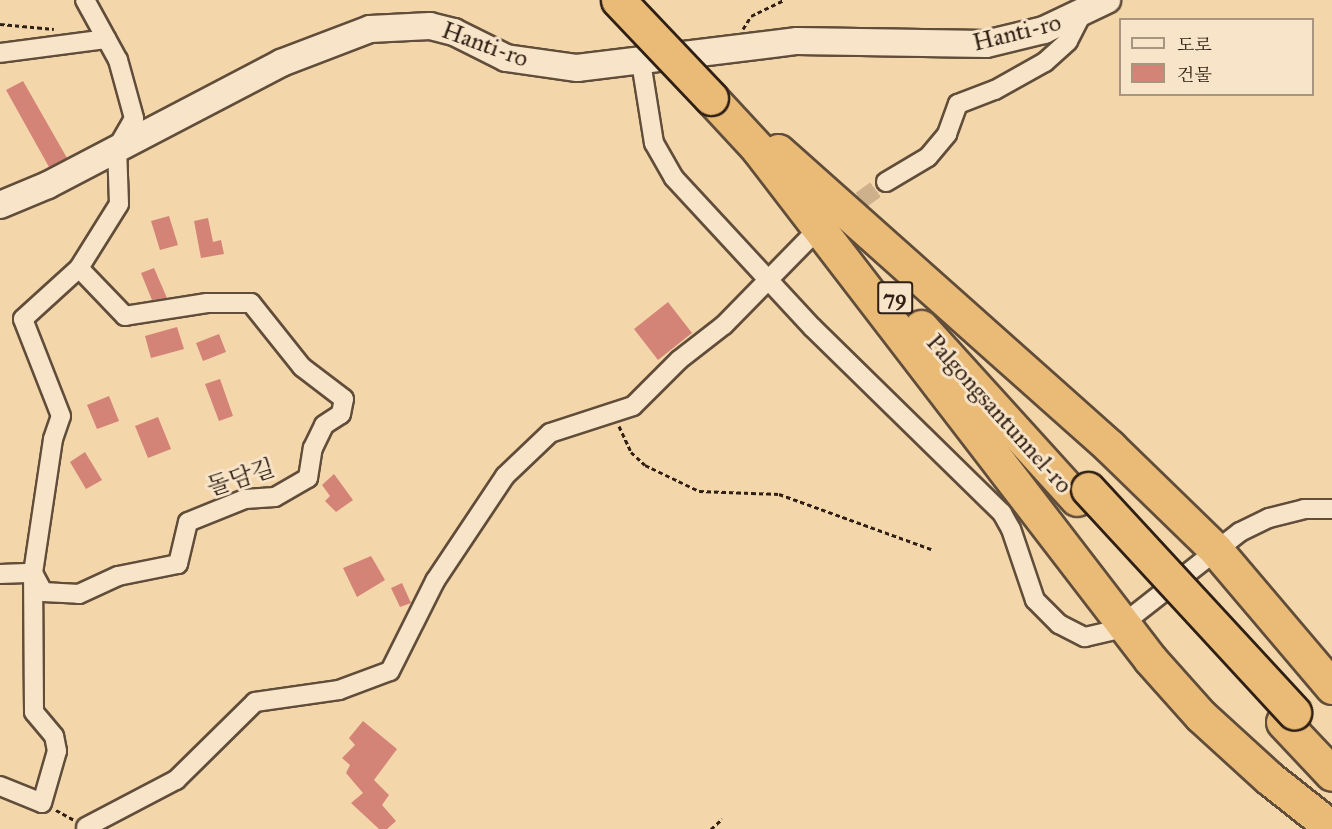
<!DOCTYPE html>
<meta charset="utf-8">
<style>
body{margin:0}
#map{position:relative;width:1332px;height:829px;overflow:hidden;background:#f4d6ab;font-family:"IM FELL Great Primer","Noto Serif KR",serif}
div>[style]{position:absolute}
.building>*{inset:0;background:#d48377}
.street-tunnel>*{height:18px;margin-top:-9px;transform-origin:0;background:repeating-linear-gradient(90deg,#cdb18d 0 18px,transparent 0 27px)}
.path>*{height:3px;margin-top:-1.5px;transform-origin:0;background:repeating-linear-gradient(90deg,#2f1f14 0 4.5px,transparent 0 7.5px)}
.roads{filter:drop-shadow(2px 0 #604d3a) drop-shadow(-2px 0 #604d3a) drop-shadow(0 2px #604d3a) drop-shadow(0 -2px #604d3a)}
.street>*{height:18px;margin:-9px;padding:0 9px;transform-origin:9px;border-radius:9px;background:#f8e4c8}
.secondary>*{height:26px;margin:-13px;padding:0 13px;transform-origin:13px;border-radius:13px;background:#f8e4c8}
.highway>*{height:33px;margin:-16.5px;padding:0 16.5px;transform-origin:16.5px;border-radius:16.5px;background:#eabb76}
.bridges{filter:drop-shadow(2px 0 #2f1f14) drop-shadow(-2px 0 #2f1f14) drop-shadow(0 2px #2f1f14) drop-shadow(0 -2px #2f1f14)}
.highway-bridge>*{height:33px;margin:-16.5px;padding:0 16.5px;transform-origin:16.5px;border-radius:16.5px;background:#eabb76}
span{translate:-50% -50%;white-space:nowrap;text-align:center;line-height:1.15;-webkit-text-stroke:6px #f8e4c8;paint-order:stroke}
.shield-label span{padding:2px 4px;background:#f8e4c8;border:2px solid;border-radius:4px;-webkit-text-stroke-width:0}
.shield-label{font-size:22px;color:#2f1f14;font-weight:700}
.street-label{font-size:24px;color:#2f1f14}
.legend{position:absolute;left:1119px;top:18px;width:195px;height:78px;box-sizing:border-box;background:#f8e4c8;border:2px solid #a89580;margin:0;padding:8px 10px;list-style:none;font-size:18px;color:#2f1f14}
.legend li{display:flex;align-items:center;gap:12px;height:30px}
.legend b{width:30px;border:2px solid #a89580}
</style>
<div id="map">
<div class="building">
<div style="clip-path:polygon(23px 81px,67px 158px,49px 167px,6px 90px)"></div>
<div style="clip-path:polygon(169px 216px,178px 245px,160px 250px,151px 221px)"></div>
<div style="clip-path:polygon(208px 218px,213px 242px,221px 240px,224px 254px,201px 258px,194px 221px)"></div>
<div style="clip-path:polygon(154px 268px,167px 298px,152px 300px,141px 273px)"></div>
<div style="clip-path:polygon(668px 302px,692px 333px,658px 360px,634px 329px)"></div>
<div style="clip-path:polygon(177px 327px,184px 349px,151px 358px,145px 336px)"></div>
<div style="clip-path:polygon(219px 334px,226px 352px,203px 361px,196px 343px)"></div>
<div style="clip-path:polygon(220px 379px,233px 416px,219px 421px,205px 384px)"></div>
<div style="clip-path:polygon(109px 396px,119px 421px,97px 429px,87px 405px)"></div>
<div style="clip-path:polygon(158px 417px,171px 449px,148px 458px,135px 426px)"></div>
<div style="clip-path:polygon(85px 452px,102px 480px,86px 489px,70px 462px)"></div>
<div style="clip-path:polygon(334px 474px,353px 500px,336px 512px,325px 501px,330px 496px,322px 485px)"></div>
<div style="clip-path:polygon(371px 556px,385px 580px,357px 597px,343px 568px)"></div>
<div style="clip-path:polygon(402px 583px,411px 603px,400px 607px,391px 588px)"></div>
<div style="clip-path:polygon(363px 721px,397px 749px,374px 780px,389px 795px,382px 805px,396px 821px,387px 829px,379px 829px,351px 803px,363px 793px,346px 773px,350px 765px,342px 758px,355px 745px,349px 738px)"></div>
</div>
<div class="street-tunnel">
<div style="left:839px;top:216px;width:58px;rotate:-35.9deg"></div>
</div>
<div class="path">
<div style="left:0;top:24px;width:54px;rotate:5.3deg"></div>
<div style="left:743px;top:29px;width:15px;rotate:-58deg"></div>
<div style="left:751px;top:16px;width:37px;rotate:-26deg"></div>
<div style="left:619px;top:426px;width:29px;rotate:65deg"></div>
<div style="left:631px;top:452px;width:19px;rotate:43deg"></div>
<div style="left:645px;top:465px;width:60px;rotate:25.7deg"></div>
<div style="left:699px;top:491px;width:80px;rotate:2.1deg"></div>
<div style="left:779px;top:494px;width:162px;rotate:19.9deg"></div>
<div style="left:56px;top:810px;width:21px;rotate:29deg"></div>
<div style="left:711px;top:829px;width:15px;rotate:-42deg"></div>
</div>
<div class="roads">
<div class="street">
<div style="left:0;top:53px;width:107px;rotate:-7.5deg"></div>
<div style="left:641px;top:62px;width:82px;rotate:80.9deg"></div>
<div style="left:654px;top:143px;width:40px;rotate:60.3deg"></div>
<div style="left:674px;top:178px;width:203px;rotate:47.2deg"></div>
<div style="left:812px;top:327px;width:266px;rotate:44.4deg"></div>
<div style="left:1002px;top:513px;width:18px;rotate:61deg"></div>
<div style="left:1011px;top:529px;width:75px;rotate:71.3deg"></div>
<div style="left:1035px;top:600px;width:34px;rotate:45deg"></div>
<div style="left:1059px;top:624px;width:29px;rotate:27deg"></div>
<div style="left:1085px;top:637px;width:31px;rotate:-13deg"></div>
<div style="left:1115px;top:630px;width:159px;rotate:-38.1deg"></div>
<div style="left:1240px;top:532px;width:32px;rotate:-26deg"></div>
<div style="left:1269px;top:518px;width:36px;rotate:-14deg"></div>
<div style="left:1304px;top:509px;width:28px"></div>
<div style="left:886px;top:182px;width:49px;rotate:-30.8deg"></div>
<div style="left:928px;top:157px;width:30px;rotate:-50deg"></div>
<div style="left:947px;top:134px;width:32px;rotate:-70deg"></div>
<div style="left:958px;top:104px;width:40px;rotate:-21deg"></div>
<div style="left:995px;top:90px;width:57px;rotate:-29.2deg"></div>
<div style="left:1045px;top:62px;width:31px;rotate:-42deg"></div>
<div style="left:1068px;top:41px;width:28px;rotate:-63deg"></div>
<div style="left:0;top:574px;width:33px;rotate:-2deg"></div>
<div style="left:33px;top:573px;width:21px;rotate:62deg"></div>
<div style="left:43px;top:592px;width:36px;rotate:3deg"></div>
<div style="left:79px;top:594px;width:43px;rotate:-24.8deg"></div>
<div style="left:118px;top:576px;width:61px;rotate:-11.3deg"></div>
<div style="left:178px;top:564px;width:43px;rotate:-76.6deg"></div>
<div style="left:188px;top:522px;width:61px;rotate:-22deg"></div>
<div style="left:245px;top:499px;width:30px;rotate:-4deg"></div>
<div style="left:275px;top:497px;width:38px;rotate:-30deg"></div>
<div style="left:308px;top:478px;width:30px;rotate:-81deg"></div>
<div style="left:313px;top:448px;width:25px;rotate:-64deg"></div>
<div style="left:324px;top:425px;width:20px;rotate:-33deg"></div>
<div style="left:341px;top:414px;width:15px;rotate:-79deg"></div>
<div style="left:344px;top:399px;width:53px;rotate:-142.7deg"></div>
<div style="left:302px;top:367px;width:82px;rotate:-128.6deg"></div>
<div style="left:251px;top:303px;width:44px;rotate:180deg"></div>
<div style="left:207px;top:303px;width:83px;rotate:171deg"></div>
<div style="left:125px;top:316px;width:66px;rotate:-133.8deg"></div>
<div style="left:0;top:786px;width:45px;rotate:22deg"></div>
<div style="left:42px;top:803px;width:54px;rotate:-73.9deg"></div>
<div style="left:57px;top:751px;width:15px;rotate:-101deg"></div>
<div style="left:54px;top:736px;width:31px;rotate:-130deg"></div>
<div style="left:34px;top:712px;width:139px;rotate:-90.4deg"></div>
<div style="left:33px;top:573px;width:135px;rotate:-81.5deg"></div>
<div style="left:53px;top:439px;width:24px;rotate:-71deg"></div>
<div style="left:61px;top:416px;width:104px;rotate:-111.4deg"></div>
<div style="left:23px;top:319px;width:76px;rotate:-42.3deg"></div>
<div style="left:79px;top:268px;width:75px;rotate:-58deg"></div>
<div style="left:119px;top:204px;width:56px;rotate:-92deg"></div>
<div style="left:117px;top:148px;width:34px;rotate:-60deg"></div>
<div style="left:134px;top:118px;width:60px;rotate:-105.4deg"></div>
<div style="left:118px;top:60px;width:68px;rotate:-118.8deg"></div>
<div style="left:86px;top:827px;width:102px;rotate:-27.6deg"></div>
<div style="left:176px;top:780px;width:111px;rotate:-44.6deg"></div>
<div style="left:255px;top:702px;width:85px;rotate:-8.1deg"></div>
<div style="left:339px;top:690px;width:54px;rotate:-20.4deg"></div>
<div style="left:390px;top:671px;width:101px;rotate:-63.4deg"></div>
<div style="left:435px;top:581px;width:126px;rotate:-56.3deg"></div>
<div style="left:505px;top:476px;width:62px;rotate:-43.7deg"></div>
<div style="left:550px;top:433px;width:87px;rotate:-18deg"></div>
<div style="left:633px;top:406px;width:65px;rotate:-45deg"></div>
<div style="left:679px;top:360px;width:57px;rotate:-37.9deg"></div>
<div style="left:724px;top:325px;width:127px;rotate:-45.6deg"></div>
</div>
<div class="secondary">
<div style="left:0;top:205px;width:52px;rotate:-22.6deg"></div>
<div style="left:48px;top:185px;width:263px;rotate:-27.6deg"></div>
<div style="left:281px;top:63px;width:95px;rotate:-20.9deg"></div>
<div style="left:370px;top:29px;width:60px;rotate:-2.9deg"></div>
<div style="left:430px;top:26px;width:25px;rotate:14deg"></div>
<div style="left:454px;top:32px;width:58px;rotate:26.6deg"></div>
<div style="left:506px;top:58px;width:72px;rotate:8deg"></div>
<div style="left:577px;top:68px;width:222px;rotate:-7deg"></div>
<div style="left:797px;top:41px;width:189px;rotate:0.9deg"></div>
<div style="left:986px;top:44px;width:60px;rotate:-13.6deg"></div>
<div style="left:1044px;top:30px;width:70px;rotate:-25.5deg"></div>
</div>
<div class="highway">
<div style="left:711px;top:98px;width:91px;rotate:47.2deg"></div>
<div style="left:758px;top:149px;width:643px;rotate:52.45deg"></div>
<div style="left:1150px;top:659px;width:76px;rotate:48.2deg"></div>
<div style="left:1201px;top:716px;width:92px;rotate:42.4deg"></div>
<div style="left:1269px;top:778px;width:80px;rotate:38.4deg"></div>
<div style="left:778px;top:151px;width:445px;rotate:41.7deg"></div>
<div style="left:1110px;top:447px;width:146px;rotate:44.2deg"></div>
<div style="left:1215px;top:549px;width:181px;rotate:49.7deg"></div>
<div style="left:921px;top:327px;width:232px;rotate:47.8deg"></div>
<div style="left:1283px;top:722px;width:71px;rotate:46.7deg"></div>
</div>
</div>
<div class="bridges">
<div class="highway-bridge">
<div style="left:618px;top:0;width:135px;rotate:46.5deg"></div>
<div style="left:1088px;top:489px;width:304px;rotate:47.3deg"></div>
</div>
</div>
<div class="shield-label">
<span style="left:895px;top:298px">79</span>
</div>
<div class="street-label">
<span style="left:1017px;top:33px;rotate:-14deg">Hanti-ro</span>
<span style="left:485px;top:45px;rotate:20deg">Hanti-ro</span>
<span style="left:999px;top:414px;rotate:48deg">Palgongsantunnel-ro</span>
<span style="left:241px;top:478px;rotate:-18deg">돌담길</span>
</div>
<ul class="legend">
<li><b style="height:8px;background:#f8e4c8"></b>도로</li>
<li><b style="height:16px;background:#d48377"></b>건물</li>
</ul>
</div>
